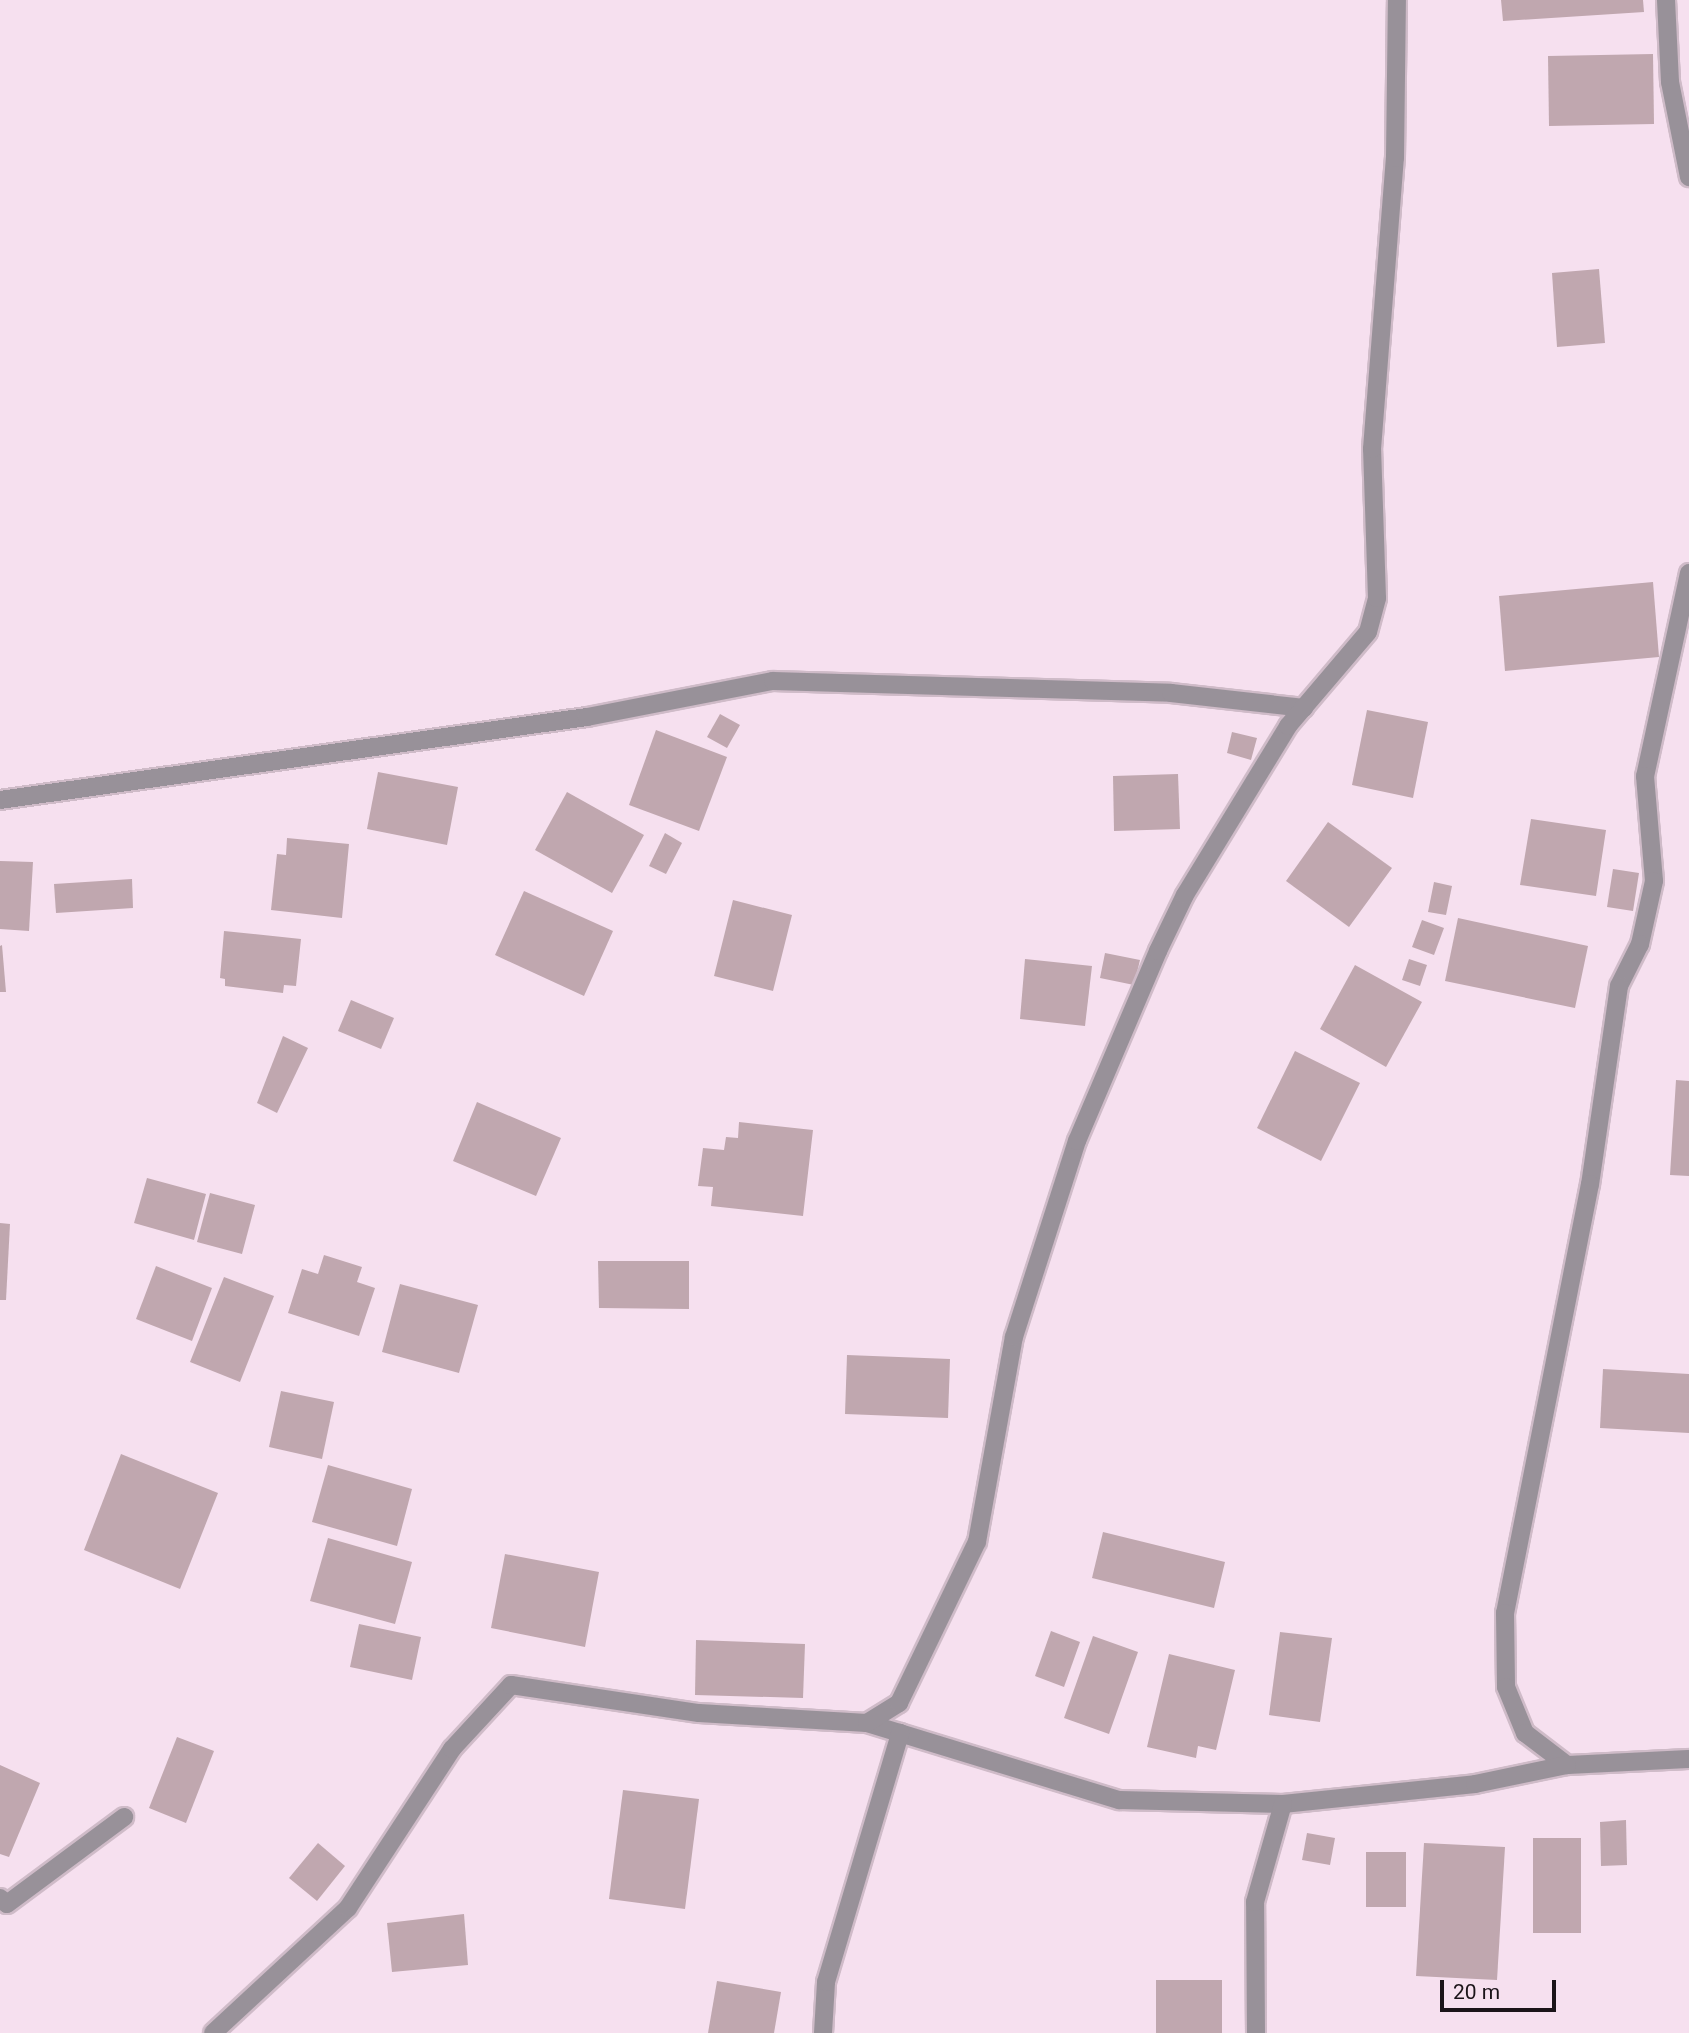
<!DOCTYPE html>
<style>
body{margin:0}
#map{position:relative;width:1689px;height:2033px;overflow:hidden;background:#f6e0ef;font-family:Roboto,sans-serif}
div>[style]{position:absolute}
.building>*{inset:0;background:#c0a7af}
.roads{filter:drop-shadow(2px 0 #cfbbc8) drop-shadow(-2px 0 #cfbbc8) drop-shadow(0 2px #cfbbc8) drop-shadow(0 -2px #cfbbc8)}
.street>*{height:18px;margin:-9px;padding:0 9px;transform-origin:9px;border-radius:9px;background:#989199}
span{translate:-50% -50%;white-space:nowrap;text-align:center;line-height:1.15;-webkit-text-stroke:6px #f6e0ef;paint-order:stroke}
.scale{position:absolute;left:1440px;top:1980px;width:116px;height:32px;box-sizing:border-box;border:4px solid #1b1419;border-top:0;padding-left:9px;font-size:21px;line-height:24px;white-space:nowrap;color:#1b1419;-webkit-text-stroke:5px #f6e0ef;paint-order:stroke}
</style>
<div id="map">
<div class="building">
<div style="clip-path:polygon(1501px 0,1643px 0,1644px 12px,1503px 21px)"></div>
<div style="clip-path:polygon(1653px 54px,1654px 124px,1549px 126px,1548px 56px)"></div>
<div style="clip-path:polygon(1599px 269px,1605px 343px,1557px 347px,1552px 273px)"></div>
<div style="clip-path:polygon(1653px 582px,1659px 657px,1505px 671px,1499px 596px)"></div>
<div style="clip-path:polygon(1367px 710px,1428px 722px,1413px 798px,1352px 785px)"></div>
<div style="clip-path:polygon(720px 714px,740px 725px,727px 748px,707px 737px)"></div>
<div style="clip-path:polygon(656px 730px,727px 757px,699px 831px,629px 805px)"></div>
<div style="clip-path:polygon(1232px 732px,1257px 738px,1251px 760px,1227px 753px)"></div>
<div style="clip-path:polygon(378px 772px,458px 787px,447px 845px,367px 829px)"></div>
<div style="clip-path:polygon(1178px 774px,1180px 829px,1114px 831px,1113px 776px)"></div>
<div style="clip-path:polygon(567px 792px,644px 835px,612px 893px,535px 850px)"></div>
<div style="clip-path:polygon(1531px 819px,1606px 830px,1596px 896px,1520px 885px)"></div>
<div style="clip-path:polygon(1328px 822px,1392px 868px,1349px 927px,1286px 881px)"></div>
<div style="clip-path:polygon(665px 833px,682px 843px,666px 874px,649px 866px)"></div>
<div style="clip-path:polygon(287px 838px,349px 844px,342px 918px,271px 910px,277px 854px,286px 855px)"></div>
<div style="clip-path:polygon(0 861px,33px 862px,29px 931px,0 929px)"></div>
<div style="clip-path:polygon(1613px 869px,1639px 873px,1633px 911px,1607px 907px)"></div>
<div style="clip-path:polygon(132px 879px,133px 908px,56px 913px,54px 884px)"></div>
<div style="clip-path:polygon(1434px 882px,1452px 886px,1446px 915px,1428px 912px)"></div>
<div style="clip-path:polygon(524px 891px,613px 931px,584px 996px,495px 955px)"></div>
<div style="clip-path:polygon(733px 900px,792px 915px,773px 991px,714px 976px)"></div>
<div style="clip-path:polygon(1458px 918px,1588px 946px,1575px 1008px,1445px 981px)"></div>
<div style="clip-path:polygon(1422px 920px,1444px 928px,1434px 955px,1412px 947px)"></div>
<div style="clip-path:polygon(224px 931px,301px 939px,296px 986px,284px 985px,283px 993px,225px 986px,225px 979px,220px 978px)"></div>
<div style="clip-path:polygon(2px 945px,6px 992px,0 992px,0 946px)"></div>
<div style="clip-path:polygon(1105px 953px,1140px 960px,1134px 985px,1100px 978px)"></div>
<div style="clip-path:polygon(1025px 959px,1092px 966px,1085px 1026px,1020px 1019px)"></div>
<div style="clip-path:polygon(1409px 959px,1427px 965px,1420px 986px,1402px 980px)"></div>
<div style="clip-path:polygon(1355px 965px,1422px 1002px,1386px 1067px,1320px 1029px)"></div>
<div style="clip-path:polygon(351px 1000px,394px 1018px,381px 1049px,338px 1031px)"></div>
<div style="clip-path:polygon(283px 1036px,308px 1048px,277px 1113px,257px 1103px)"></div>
<div style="clip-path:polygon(1295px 1051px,1360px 1083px,1321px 1161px,1257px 1128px)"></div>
<div style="clip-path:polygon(1676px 1080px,1689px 1081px,1689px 1176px,1670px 1175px)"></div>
<div style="clip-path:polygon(477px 1102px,561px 1138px,536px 1196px,453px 1161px)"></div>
<div style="clip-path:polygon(739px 1122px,813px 1130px,803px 1216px,711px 1206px,713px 1187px,698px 1186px,703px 1148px,724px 1150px,726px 1137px,738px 1138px)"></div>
<div style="clip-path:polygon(147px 1178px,206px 1194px,194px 1240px,134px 1223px)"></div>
<div style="clip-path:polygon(210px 1193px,255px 1205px,242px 1254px,197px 1242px)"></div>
<div style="clip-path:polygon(0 1223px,10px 1224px,6px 1300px,0 1300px)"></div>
<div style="clip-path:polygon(324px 1255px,362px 1267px,357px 1282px,375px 1288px,359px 1336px,288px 1313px,302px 1269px,318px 1274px)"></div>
<div style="clip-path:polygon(598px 1261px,689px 1261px,689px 1309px,599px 1308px)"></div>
<div style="clip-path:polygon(156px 1266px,212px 1288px,192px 1341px,136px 1319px)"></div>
<div style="clip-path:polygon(224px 1277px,274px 1296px,240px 1382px,190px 1362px)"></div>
<div style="clip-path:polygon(400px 1284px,478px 1305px,459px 1373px,382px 1352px)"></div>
<div style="clip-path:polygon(847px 1355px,950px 1359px,948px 1418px,845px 1414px)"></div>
<div style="clip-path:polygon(1603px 1369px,1689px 1374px,1689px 1433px,1600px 1428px)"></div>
<div style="clip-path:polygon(281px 1391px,334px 1402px,322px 1459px,269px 1447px)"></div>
<div style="clip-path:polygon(121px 1454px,218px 1493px,180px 1589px,84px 1550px)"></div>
<div style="clip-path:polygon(328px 1465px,412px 1489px,397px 1546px,312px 1522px)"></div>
<div style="clip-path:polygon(1103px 1532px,1225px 1562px,1214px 1608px,1092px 1578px)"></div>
<div style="clip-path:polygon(328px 1538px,412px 1562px,395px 1624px,310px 1601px)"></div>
<div style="clip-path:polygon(505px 1554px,599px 1572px,585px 1647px,491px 1628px)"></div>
<div style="clip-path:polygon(359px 1624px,421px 1637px,412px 1680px,350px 1667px)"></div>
<div style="clip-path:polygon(1051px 1631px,1080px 1642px,1064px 1687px,1035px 1676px)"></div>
<div style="clip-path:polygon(1280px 1632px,1332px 1638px,1320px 1722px,1269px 1715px)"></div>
<div style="clip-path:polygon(1093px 1636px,1138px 1652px,1109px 1734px,1064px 1718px)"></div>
<div style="clip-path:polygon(696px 1640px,805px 1644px,803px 1698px,695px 1695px)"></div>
<div style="clip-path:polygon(1169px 1654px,1235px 1670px,1216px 1750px,1198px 1746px,1196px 1758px,1147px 1747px)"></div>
<div style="clip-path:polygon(177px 1737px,214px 1751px,186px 1823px,149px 1808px)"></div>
<div style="clip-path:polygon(0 1765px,40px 1783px,9px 1857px,0 1854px)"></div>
<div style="clip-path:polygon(623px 1790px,699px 1799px,685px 1909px,609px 1899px)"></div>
<div style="clip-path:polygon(1626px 1820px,1627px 1865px,1601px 1866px,1600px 1822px)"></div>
<div style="clip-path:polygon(1307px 1833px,1335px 1838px,1330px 1865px,1302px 1860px)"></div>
<div style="clip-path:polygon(1533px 1838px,1581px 1838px,1581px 1933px,1533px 1933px)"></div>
<div style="clip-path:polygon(318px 1843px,345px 1866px,317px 1901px,289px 1878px)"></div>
<div style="clip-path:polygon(1424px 1843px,1505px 1847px,1497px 1980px,1416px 1976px)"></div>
<div style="clip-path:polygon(1366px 1852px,1406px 1852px,1406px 1907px,1366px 1907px)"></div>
<div style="clip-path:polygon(464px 1914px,468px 1965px,392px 1972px,387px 1923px)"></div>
<div style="clip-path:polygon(1156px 1980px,1222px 1980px,1222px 2033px,1156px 2033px)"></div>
<div style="clip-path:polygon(717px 1981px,781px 1992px,774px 2033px,708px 2033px)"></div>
</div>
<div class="roads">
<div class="street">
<div style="left:1666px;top:0;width:82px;rotate:87.2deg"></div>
<div style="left:1670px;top:82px;width:97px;rotate:78.7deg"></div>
<div style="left:1689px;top:573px;width:208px;rotate:102.2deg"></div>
<div style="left:1645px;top:776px;width:105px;rotate:85.1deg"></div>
<div style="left:1654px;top:881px;width:65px;rotate:102.5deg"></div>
<div style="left:1640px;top:944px;width:47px;rotate:116.6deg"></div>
<div style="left:1619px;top:986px;width:200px;rotate:98.3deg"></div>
<div style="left:1590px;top:1184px;width:437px;rotate:101.2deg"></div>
<div style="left:1505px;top:1613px;width:74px;rotate:89.2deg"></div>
<div style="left:1506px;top:1687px;width:50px;rotate:67.6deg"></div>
<div style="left:1525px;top:1733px;width:53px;rotate:37.3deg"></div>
<div style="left:1567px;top:1765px;width:122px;rotate:-2.8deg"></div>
<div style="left:0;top:800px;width:593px;rotate:-8.05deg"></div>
<div style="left:587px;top:717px;width:189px;rotate:-11deg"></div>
<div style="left:773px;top:681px;width:398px;rotate:1.7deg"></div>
<div style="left:1171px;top:693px;width:134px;rotate:6.4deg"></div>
<div style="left:867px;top:1723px;width:264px;rotate:17deg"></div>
<div style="left:1119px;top:1800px;width:164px;rotate:1.4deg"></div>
<div style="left:1283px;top:1804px;width:193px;rotate:-5.9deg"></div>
<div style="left:1475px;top:1784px;width:94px;rotate:-11.7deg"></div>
<div style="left:0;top:1898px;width:9px;rotate:41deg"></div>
<div style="left:7px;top:1904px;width:146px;rotate:-36.6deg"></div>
<div style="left:213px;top:2033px;width:184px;rotate:-42.8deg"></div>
<div style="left:348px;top:1908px;width:190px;rotate:-56.8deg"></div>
<div style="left:452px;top:1749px;width:87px;rotate:-47.3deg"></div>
<div style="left:511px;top:1685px;width:190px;rotate:8.5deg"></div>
<div style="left:699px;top:1713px;width:168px;rotate:3.4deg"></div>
<div style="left:867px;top:1723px;width:38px;rotate:-32deg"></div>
<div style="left:899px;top:1703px;width:179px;rotate:-64.2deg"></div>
<div style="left:977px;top:1542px;width:208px;rotate:-79.8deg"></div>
<div style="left:1014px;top:1337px;width:206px;rotate:-72.2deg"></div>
<div style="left:1077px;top:1141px;width:207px;rotate:-66.9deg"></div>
<div style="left:1158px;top:951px;width:62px;rotate:-64.3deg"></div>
<div style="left:1185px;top:895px;width:198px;rotate:-58.6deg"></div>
<div style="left:1288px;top:726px;width:123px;rotate:-49.6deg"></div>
<div style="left:1368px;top:632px;width:35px;rotate:-75deg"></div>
<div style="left:1377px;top:598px;width:149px;rotate:-91.9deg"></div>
<div style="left:1372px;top:449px;width:292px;rotate:-85.5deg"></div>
<div style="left:1395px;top:158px;width:158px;rotate:-89.3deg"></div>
<div style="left:823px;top:2033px;width:51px;rotate:-86.6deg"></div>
<div style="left:826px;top:1982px;width:260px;rotate:-73.4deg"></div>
<div style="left:1256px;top:2033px;width:131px;rotate:-90.4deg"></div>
<div style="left:1255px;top:1902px;width:102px;rotate:-74.1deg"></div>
</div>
</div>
<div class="scale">20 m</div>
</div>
